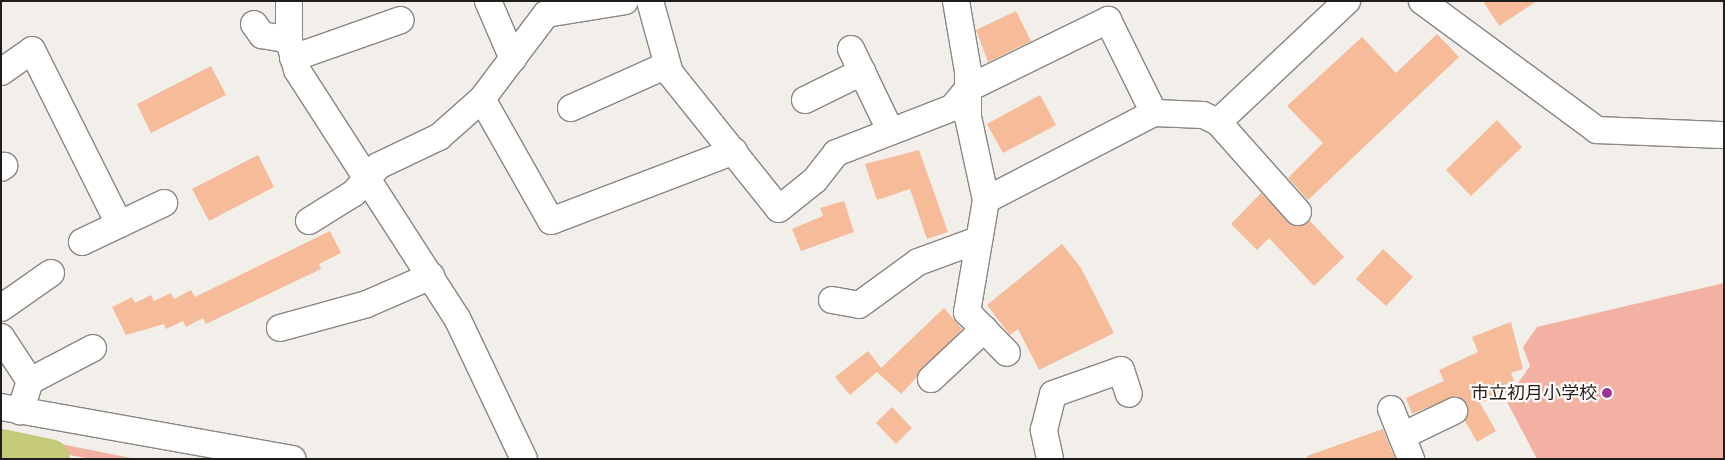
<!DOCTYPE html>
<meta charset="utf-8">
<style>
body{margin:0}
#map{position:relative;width:1725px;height:460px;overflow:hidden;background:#f2efeb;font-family:Bitter,"Noto Sans JP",serif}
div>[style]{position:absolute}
.green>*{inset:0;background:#f2b1a3}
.river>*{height:41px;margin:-20.5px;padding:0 20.5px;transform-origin:20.5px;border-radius:20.5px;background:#c5ca7b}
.building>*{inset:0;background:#f6bb99}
.roads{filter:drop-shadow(1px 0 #898683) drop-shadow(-1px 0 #898683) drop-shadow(0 1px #898683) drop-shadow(0 -1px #898683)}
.minor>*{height:26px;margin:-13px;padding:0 13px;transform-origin:13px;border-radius:13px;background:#fff}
.dots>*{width:14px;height:14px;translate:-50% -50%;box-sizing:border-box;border:2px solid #fffcf9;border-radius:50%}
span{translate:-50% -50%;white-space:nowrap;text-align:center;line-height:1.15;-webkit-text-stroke:4.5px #fffcf9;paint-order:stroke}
.poi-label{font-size:18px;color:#1f1e1d}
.right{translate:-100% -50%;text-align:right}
.frame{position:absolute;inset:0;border:2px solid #1f1e1d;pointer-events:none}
</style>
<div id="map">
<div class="green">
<div style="clip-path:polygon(1724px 283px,1724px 459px,1537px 459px,1506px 400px,1530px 366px,1523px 347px,1537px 327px)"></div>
<div style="clip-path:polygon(1px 432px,136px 459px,92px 459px,1px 443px)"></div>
</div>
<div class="river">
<div style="left:1px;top:449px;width:49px;rotate:11.8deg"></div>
</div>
<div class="building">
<div style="clip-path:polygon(1483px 1px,1537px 1px,1499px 26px)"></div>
<div style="clip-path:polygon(1016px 11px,1031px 41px,988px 62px,976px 30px)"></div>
<div style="clip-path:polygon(1437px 34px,1459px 57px,1308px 200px,1288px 178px,1323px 143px,1287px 106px,1362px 37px,1396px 73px)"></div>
<div style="clip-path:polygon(211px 66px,226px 95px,151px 133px,137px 104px)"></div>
<div style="clip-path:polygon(1040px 95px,1056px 125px,1003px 153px,987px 124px)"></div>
<div style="clip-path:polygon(1497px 120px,1522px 147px,1471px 196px,1446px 170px)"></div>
<div style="clip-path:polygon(919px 150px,948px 232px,927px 239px,910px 189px,877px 200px,865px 164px)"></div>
<div style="clip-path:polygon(258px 155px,274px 187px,209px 221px,192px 189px)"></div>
<div style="clip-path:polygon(1261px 193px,1293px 226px,1310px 221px,1344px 257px,1314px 286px,1269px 238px,1257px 250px,1231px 224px)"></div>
<div style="clip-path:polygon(844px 201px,854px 232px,801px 251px,792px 229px,823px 216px,820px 208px)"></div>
<div style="clip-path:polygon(330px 231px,341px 253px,319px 264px,321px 269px,206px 324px,203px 318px,186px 327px,183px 321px,166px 329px,164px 324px,126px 335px,112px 307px,132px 297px,135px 303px,151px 295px,154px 301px,171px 293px,174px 299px,191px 290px,195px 297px)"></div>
<div style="clip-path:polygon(1062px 244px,1081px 268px,1114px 333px,1039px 370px,1018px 329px,1010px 335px,987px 305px)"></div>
<div style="clip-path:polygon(1383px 249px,1413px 277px,1386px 306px,1356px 279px)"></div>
<div style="clip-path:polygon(944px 308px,962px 329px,901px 394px,877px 372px,850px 395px,835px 377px,868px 351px,881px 368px)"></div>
<div style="clip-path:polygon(1511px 322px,1523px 369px,1511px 373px,1514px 381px,1504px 385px,1507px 392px,1480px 403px,1496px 431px,1477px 442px,1465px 421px,1468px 405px,1456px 396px,1412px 414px,1406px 398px,1444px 381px,1439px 370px,1478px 352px,1472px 337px)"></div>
<div style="clip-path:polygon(892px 407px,912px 428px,896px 444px,876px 423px)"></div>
<div style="clip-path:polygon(1383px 429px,1395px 459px,1308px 459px,1307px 456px)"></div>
</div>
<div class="roads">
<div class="minor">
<div style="left:289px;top:1px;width:39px;rotate:90deg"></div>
<div style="left:289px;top:40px;width:31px;rotate:75deg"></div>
<div style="left:297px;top:70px;width:295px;rotate:57.2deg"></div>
<div style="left:457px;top:318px;width:156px;rotate:64.6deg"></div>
<div style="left:488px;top:1px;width:63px;rotate:66.7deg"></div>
<div style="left:650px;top:1px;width:75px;rotate:74.5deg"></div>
<div style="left:670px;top:73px;width:174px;rotate:51.3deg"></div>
<div style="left:779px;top:209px;width:46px;rotate:-38.9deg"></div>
<div style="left:815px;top:180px;width:34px;rotate:-52deg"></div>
<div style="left:836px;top:153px;width:124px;rotate:-21.2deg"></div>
<div style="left:952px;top:108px;width:26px;rotate:-50deg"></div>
<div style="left:969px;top:88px;width:155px;rotate:-26.1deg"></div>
<div style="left:1108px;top:20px;width:104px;rotate:63.7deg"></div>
<div style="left:956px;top:1px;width:71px;rotate:80.3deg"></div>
<div style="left:968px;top:71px;width:46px;rotate:90deg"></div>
<div style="left:968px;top:117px;width:85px;rotate:77.8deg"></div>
<div style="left:986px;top:200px;width:114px;rotate:99.6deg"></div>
<div style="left:967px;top:312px;width:57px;rotate:45.7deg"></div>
<div style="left:1422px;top:1px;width:217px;rotate:36.4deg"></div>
<div style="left:1597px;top:130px;width:127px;rotate:2.3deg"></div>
<div style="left:254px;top:24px;width:14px;rotate:54deg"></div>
<div style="left:262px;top:35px;width:27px;rotate:10deg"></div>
<div style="left:851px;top:49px;width:90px;rotate:64.3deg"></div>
<div style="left:293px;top:58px;width:114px;rotate:-19.4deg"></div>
<div style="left:1px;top:72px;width:38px;rotate:-35deg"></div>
<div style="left:32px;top:50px;width:195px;rotate:63.4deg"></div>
<div style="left:482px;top:99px;width:140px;rotate:60.5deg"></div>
<div style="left:551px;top:221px;width:196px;rotate:-20.9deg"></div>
<div style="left:805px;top:100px;width:64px;rotate:-26.2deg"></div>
<div style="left:571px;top:108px;width:105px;rotate:-24.1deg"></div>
<div style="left:1px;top:168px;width:4px;rotate:-34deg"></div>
<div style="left:986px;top:200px;width:189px;rotate:-27.4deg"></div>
<div style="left:1154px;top:113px;width:49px;rotate:2.3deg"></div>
<div style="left:1203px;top:115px;width:17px;rotate:25deg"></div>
<div style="left:1298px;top:212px;width:120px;rotate:-131.6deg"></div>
<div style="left:1218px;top:122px;width:177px;rotate:-43.2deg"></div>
<div style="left:309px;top:221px;width:53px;rotate:-31.9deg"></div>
<div style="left:354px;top:193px;width:36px;rotate:-48deg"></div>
<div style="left:378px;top:166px;width:68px;rotate:-25.4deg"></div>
<div style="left:439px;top:137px;width:57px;rotate:-41.5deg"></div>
<div style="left:482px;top:99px;width:106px;rotate:-53deg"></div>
<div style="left:546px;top:14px;width:80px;rotate:-9.3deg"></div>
<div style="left:82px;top:242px;width:91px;rotate:-25.4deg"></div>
<div style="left:832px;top:300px;width:27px;rotate:10deg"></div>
<div style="left:859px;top:305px;width:73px;rotate:-36.1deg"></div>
<div style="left:918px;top:262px;width:64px;rotate:-20.1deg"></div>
<div style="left:1px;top:308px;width:61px;rotate:-35deg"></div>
<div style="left:280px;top:328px;width:90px;rotate:-15.4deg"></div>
<div style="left:367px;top:304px;width:70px;rotate:-23.6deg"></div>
<div style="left:1px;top:337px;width:53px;rotate:56.6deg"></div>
<div style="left:30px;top:381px;width:32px;rotate:108deg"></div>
<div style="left:931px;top:379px;width:73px;rotate:-43.3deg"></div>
<div style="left:30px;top:381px;width:71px;rotate:-27.6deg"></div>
<div style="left:1px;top:407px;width:296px;rotate:10.1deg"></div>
<div style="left:1391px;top:409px;width:54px;rotate:68.2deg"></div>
<div style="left:1402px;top:436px;width:58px;rotate:-25.7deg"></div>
<div style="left:1050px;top:459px;width:30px;rotate:-102deg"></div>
<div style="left:1044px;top:430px;width:37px;rotate:-76deg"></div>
<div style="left:1053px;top:394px;width:72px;rotate:-19.4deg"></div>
<div style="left:1121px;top:370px;width:25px;rotate:72deg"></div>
</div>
</div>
<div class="dots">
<div style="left:1607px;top:393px;background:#9f3394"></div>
</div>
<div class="poi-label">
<span class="right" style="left:1597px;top:393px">市立初月小学校</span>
</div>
<div class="frame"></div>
</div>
